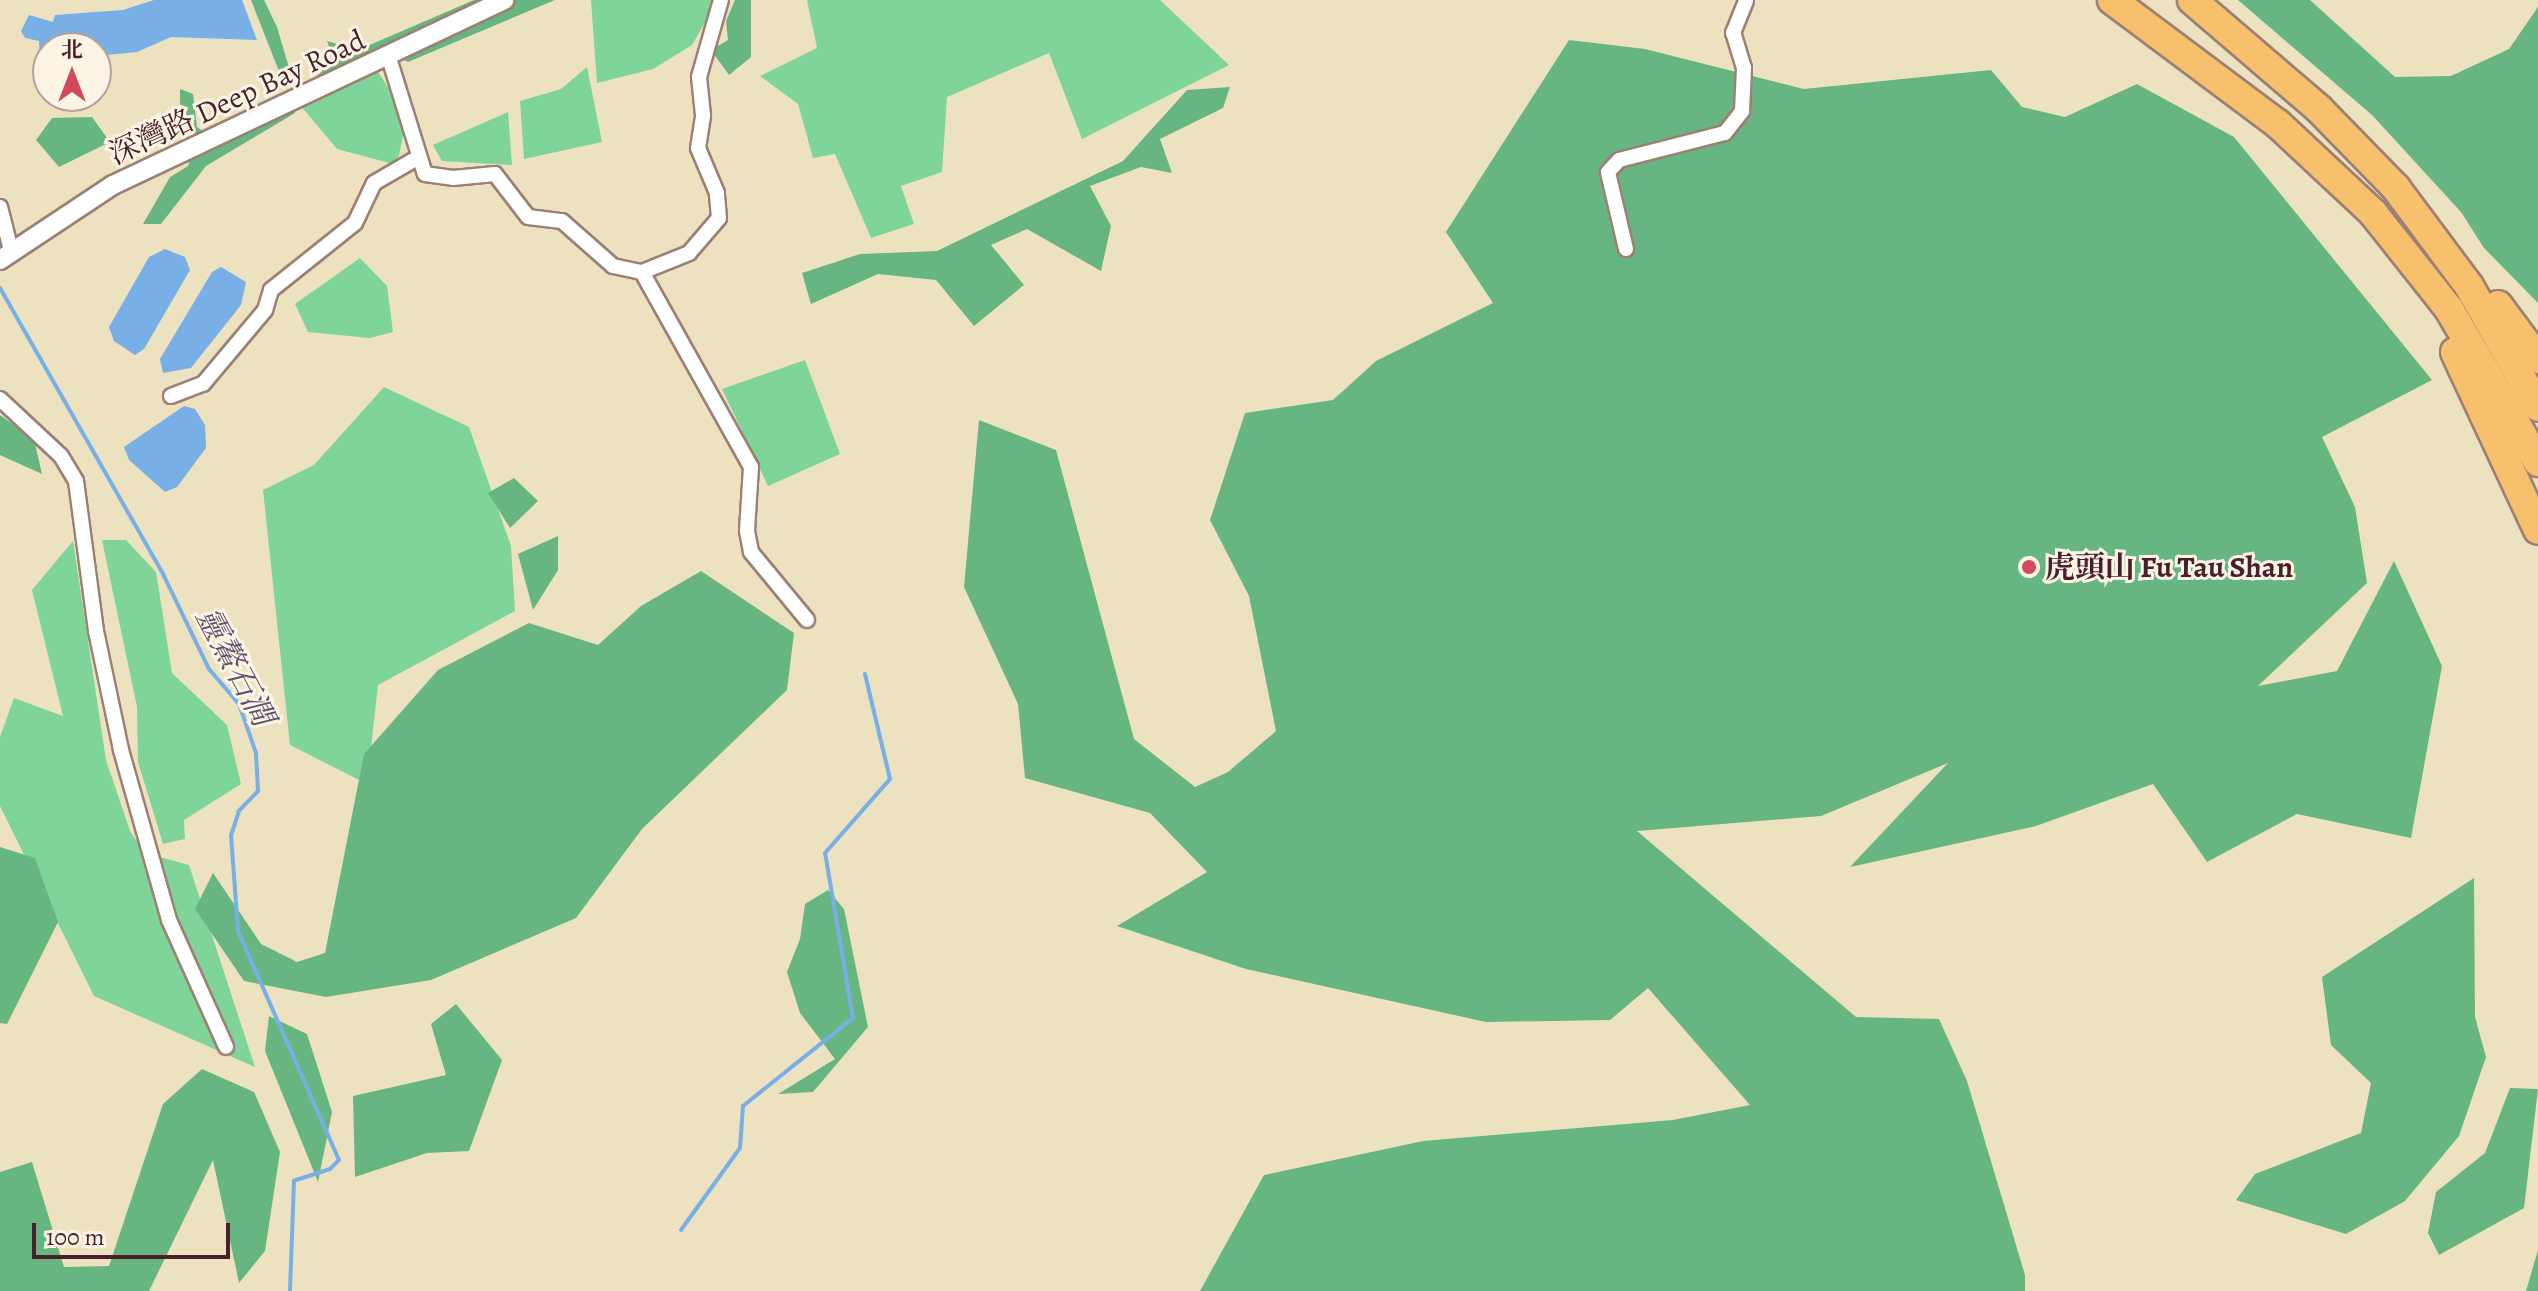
<!DOCTYPE html>
<meta charset="utf-8">
<style>
body{margin:0}
#map{position:relative;width:2538px;height:1291px;overflow:hidden;background:#ede2c0;font-family:Alegreya,"Noto Serif SC",serif}
div>[style]{position:absolute}
.green>*{inset:0;background:#7fd599}
.forest>*{inset:0;background:#67b681}
.water>*{inset:0;background:#77afe6}
.stream>*{height:4px;margin:-2px;padding:0 2px;transform-origin:2px;border-radius:2px;background:#77afe6}
.roads{filter:drop-shadow(2px 0 #9c8076) drop-shadow(-2px 0 #9c8076) drop-shadow(0 2px #9c8076) drop-shadow(0 -2px #9c8076)}
.minor>*{height:14px;margin:-7px;padding:0 7px;transform-origin:7px;border-radius:7px;background:#fff}
.tertiary>*{height:18px;margin:-9px;padding:0 9px;transform-origin:9px;border-radius:9px;background:#fff}
.motorway>*{height:28px;margin:-14px;padding:0 14px;transform-origin:14px;border-radius:14px;background:#f7c06c}
.dots>*{width:22px;height:22px;translate:-50% -50%;box-sizing:border-box;border:4px solid #fcf5e5;border-radius:50%}
span{translate:-50% -50%;white-space:nowrap;text-align:center;line-height:1.15;-webkit-text-stroke:6px #fcf5e5;paint-order:stroke}
.street-label{font-size:30px;color:#4a1f2b}
.poi-label{font-size:30px;color:#4a1f2b;font-weight:700}
.left{translate:0 -50%;text-align:left}
.water-label{font-size:32px;color:#5a516c;font-style:italic}
.north{position:absolute;left:32px;top:32px;width:80px;height:80px;box-sizing:border-box;background:#fcf5e5;border:2px solid #b59f9b;border-radius:50%;rotate:0deg;font-size:22px;font-weight:700;line-height:32px;text-align:center;color:#4a1f2b}
.north::after{content:'';display:block;margin:auto;width:28px;height:36px;background:#d1495b;clip-path:polygon(50% 0,100% 100%,50% 72%,0 100%)}
.scale{position:absolute;left:32px;top:1223px;width:198px;height:36px;box-sizing:border-box;border:4px solid #4a1f2b;border-top:0;padding-left:10px;font-size:24px;line-height:28px;white-space:nowrap;color:#4a1f2b;-webkit-text-stroke:6px #fcf5e5;paint-order:stroke}
</style>
<div id="map">
<div class="green">
<div style="clip-path:polygon(591px 0,718px 0,692px 45px,653px 69px,597px 83px)"></div>
<div style="clip-path:polygon(807px 0,1160px 0,1229px 65px,1082px 139px,1049px 53px,947px 97px,942px 172px,901px 186px,914px 224px,871px 238px,835px 154px,813px 158px,798px 104px,760px 76px,817px 48px)"></div>
<div style="clip-path:polygon(587px 67px,602px 142px,524px 159px,520px 101px,561px 89px)"></div>
<div style="clip-path:polygon(377px 70px,407px 117px,397px 165px,337px 149px,301px 106px)"></div>
<div style="clip-path:polygon(508px 112px,512px 165px,442px 161px,433px 145px)"></div>
<div style="clip-path:polygon(360px 258px,387px 286px,393px 332px,370px 338px,308px 332px,295px 304px)"></div>
<div style="clip-path:polygon(805px 360px,840px 454px,768px 486px,722px 389px)"></div>
<div style="clip-path:polygon(384px 387px,469px 427px,511px 546px,515px 611px,378px 685px,367px 784px,290px 745px,263px 490px,314px 465px)"></div>
<div style="clip-path:polygon(102px 540px,126px 540px,156px 572px,172px 673px,227px 725px,241px 784px,184px 820px,185px 839px,163px 844px,138px 762px,137px 707px)"></div>
<div style="clip-path:polygon(73px 541px,106px 760px,130px 831px,145px 853px,189px 865px,255px 1067px,94px 996px,0 806px,0 737px,14px 698px,63px 716px,32px 590px)"></div>
</div>
<div class="forest">
<div style="clip-path:polygon(251px 0,264px 0,277px 27px,293px 81px,286px 89px)"></div>
<div style="clip-path:polygon(474px 0,555px 0,408px 62px,387px 51px,314px 80px,333px 57px,327px 41px,358px 50px)"></div>
<div style="clip-path:polygon(735px 0,751px 0,751px 57px,729px 75px,711px 50px,728px 40px,726px 21px)"></div>
<div style="clip-path:polygon(2238px 0,2310px 0,2395px 77px,2451px 76px,2509px 49px,2538px 7px,2538px 303px,2484px 248px,2461px 212px,2372px 115px)"></div>
<div style="clip-path:polygon(1569px 40px,1645px 49px,1804px 89px,1991px 70px,2022px 107px,2065px 117px,2137px 84px,2234px 137px,2432px 380px,2322px 437px,2355px 507px,2367px 583px,2258px 686px,2337px 671px,2394px 561px,2442px 666px,2411px 838px,2297px 814px,2207px 862px,2153px 784px,2036px 826px,1850px 867px,1948px 763px,1821px 816px,1637px 831px,1856px 1017px,1939px 1019px,1967px 1081px,2025px 1275px,2025px 1291px,1200px 1291px,1264px 1175px,1423px 1141px,1673px 1120px,1750px 1105px,1648px 988px,1610px 1020px,1486px 1022px,1246px 969px,1117px 926px,1207px 872px,1150px 813px,1025px 778px,1018px 704px,964px 587px,979px 420px,1056px 450px,1134px 739px,1195px 787px,1228px 772px,1276px 731px,1249px 596px,1210px 520px,1245px 413px,1333px 400px,1376px 361px,1493px 303px,1446px 232px)"></div>
<div style="clip-path:polygon(1230px 87px,1223px 108px,1160px 139px,1172px 173px,1141px 167px,1090px 186px,1111px 226px,1101px 271px,1027px 229px,991px 245px,1024px 285px,974px 326px,936px 280px,878px 274px,811px 304px,802px 273px,860px 254px,937px 251px,1123px 161px,1187px 90px)"></div>
<div style="clip-path:polygon(180px 89px,193px 94px,197px 127px,222px 145px,291px 105px,295px 113px,206px 166px,161px 224px,143px 224px,170px 177px,188px 166px,195px 136px,180px 122px)"></div>
<div style="clip-path:polygon(92px 117px,110px 142px,59px 167px,36px 140px,52px 118px)"></div>
<div style="clip-path:polygon(0 415px,34px 439px,42px 474px,0 455px)"></div>
<div style="clip-path:polygon(514px 478px,538px 501px,510px 528px,488px 493px)"></div>
<div style="clip-path:polygon(558px 536px,558px 570px,533px 610px,518px 554px)"></div>
<div style="clip-path:polygon(701px 571px,794px 633px,787px 690px,642px 829px,576px 918px,431px 980px,326px 997px,244px 981px,195px 909px,213px 873px,261px 944px,297px 962px,325px 953px,364px 754px,438px 670px,529px 623px,598px 645px,641px 606px)"></div>
<div style="clip-path:polygon(0 847px,35px 858px,58px 922px,7px 1024px,0 1023px)"></div>
<div style="clip-path:polygon(2474px 878px,2475px 1017px,2486px 1057px,2459px 1136px,2405px 1201px,2346px 1234px,2236px 1200px,2255px 1174px,2361px 1133px,2371px 1083px,2331px 1045px,2322px 977px)"></div>
<div style="clip-path:polygon(828px 890px,844px 909px,868px 1027px,813px 1092px,778px 1094px,835px 1059px,800px 1013px,787px 972px,800px 939px,805px 904px)"></div>
<div style="clip-path:polygon(456px 1004px,502px 1060px,469px 1151px,427px 1153px,355px 1177px,353px 1096px,446px 1075px,431px 1024px)"></div>
<div style="clip-path:polygon(269px 1016px,307px 1034px,332px 1112px,318px 1182px,265px 1051px)"></div>
<div style="clip-path:polygon(202px 1069px,254px 1092px,280px 1152px,265px 1251px,239px 1283px,213px 1160px,149px 1291px,0 1291px,0 1172px,32px 1162px,64px 1267px,109px 1266px,163px 1104px)"></div>
<div style="clip-path:polygon(2510px 1088px,2538px 1089px,2524px 1208px,2439px 1255px,2428px 1233px,2436px 1192px,2485px 1153px)"></div>
<div style="clip-path:polygon(2538px 1250px,2538px 1291px,2526px 1291px)"></div>
</div>
<div class="water">
<div style="clip-path:polygon(154px 0,242px 0,257px 40px,171px 37px,137px 52px,96px 56px,96px 48px,48px 48px,48px 61px,40px 59px,39px 41px,25px 38px,21px 31px,29px 15px,53px 22px,55px 15px,123px 10px)"></div>
<div style="clip-path:polygon(165px 249px,185px 257px,190px 270px,144px 349px,135px 355px,114px 341px,109px 327px,149px 257px)"></div>
<div style="clip-path:polygon(221px 267px,246px 282px,241px 305px,191px 368px,163px 373px,160px 359px,212px 272px)"></div>
<div style="clip-path:polygon(184px 406px,195px 409px,205px 425px,206px 448px,177px 487px,165px 492px,129px 460px,124px 447px)"></div>
</div>
<div class="stream">
<div style="left:0;top:288px;width:329px;rotate:60.3deg"></div>
<div style="left:163px;top:574px;width:106px;rotate:64.2deg"></div>
<div style="left:209px;top:669px;width:46px;rotate:49.4deg"></div>
<div style="left:239px;top:704px;width:52px;rotate:70.9deg"></div>
<div style="left:256px;top:753px;width:38px;rotate:87deg"></div>
<div style="left:258px;top:791px;width:28px;rotate:134deg"></div>
<div style="left:239px;top:811px;width:25px;rotate:108deg"></div>
<div style="left:231px;top:835px;width:96px;rotate:85.8deg"></div>
<div style="left:238px;top:931px;width:250px;rotate:66.2deg"></div>
<div style="left:339px;top:1160px;width:13px;rotate:135deg"></div>
<div style="left:330px;top:1169px;width:38px;rotate:162deg"></div>
<div style="left:294px;top:1181px;width:110px;rotate:92.1deg"></div>
<div style="left:681px;top:1230px;width:101px;rotate:-54.3deg"></div>
<div style="left:740px;top:1148px;width:42px;rotate:-85.9deg"></div>
<div style="left:743px;top:1106px;width:141px;rotate:-38.7deg"></div>
<div style="left:853px;top:1018px;width:167px;rotate:-99.6deg"></div>
<div style="left:825px;top:853px;width:98px;rotate:-48.7deg"></div>
<div style="left:890px;top:779px;width:108px;rotate:-103.4deg"></div>
</div>
<div class="roads">
<div class="minor">
<div style="left:389px;top:58px;width:121px;rotate:72.8deg"></div>
<div style="left:425px;top:174px;width:28px;rotate:8deg"></div>
<div style="left:453px;top:178px;width:42px;rotate:-5.4deg"></div>
<div style="left:495px;top:174px;width:54px;rotate:52.5deg"></div>
<div style="left:528px;top:217px;width:34px;rotate:7deg"></div>
<div style="left:562px;top:221px;width:68px;rotate:41.4deg"></div>
<div style="left:613px;top:266px;width:30px;rotate:12deg"></div>
<div style="left:642px;top:272px;width:223px;rotate:60.8deg"></div>
<div style="left:751px;top:467px;width:64px;rotate:93.6deg"></div>
<div style="left:747px;top:531px;width:21px;rotate:79deg"></div>
<div style="left:751px;top:552px;width:88px;rotate:50.5deg"></div>
<div style="left:0;top:207px;width:44px;rotate:75.7deg"></div>
<div style="left:1626px;top:249px;width:79px;rotate:-103.2deg"></div>
<div style="left:1608px;top:172px;width:16px;rotate:-47deg"></div>
<div style="left:1619px;top:160px;width:109px;rotate:-14.3deg"></div>
<div style="left:1725px;top:133px;width:28px;rotate:-52deg"></div>
<div style="left:1742px;top:111px;width:43px;rotate:-87.3deg"></div>
<div style="left:1744px;top:68px;width:37px;rotate:-107deg"></div>
<div style="left:1733px;top:33px;width:35px;rotate:-68deg"></div>
<div style="left:642px;top:272px;width:51px;rotate:-22deg"></div>
<div style="left:689px;top:253px;width:46px;rotate:-49.4deg"></div>
<div style="left:719px;top:218px;width:25px;rotate:-95deg"></div>
<div style="left:717px;top:193px;width:49px;rotate:-112.9deg"></div>
<div style="left:698px;top:148px;width:33px;rotate:-81deg"></div>
<div style="left:703px;top:115px;width:38px;rotate:-96deg"></div>
<div style="left:699px;top:77px;width:80px;rotate:-74.1deg"></div>
<div style="left:171px;top:396px;width:34px;rotate:-21deg"></div>
<div style="left:203px;top:384px;width:97px;rotate:-50deg"></div>
<div style="left:265px;top:310px;width:21px;rotate:-73deg"></div>
<div style="left:271px;top:290px;width:107px;rotate:-38.6deg"></div>
<div style="left:355px;top:223px;width:44px;rotate:-64.6deg"></div>
<div style="left:374px;top:183px;width:50px;rotate:-30.2deg"></div>
<div style="left:0;top:399px;width:83px;rotate:43.1deg"></div>
<div style="left:61px;top:456px;width:29px;rotate:59deg"></div>
<div style="left:76px;top:481px;width:151px;rotate:82.4deg"></div>
<div style="left:96px;top:631px;width:122px;rotate:78.1deg"></div>
<div style="left:121px;top:750px;width:177px;rotate:74.2deg"></div>
<div style="left:169px;top:920px;width:139px;rotate:65.8deg"></div>
</div>
<div class="tertiary">
<div style="left:0;top:260px;width:136px;rotate:-33.6deg"></div>
<div style="left:113px;top:185px;width:433px;rotate:-25.3deg"></div>
</div>
<div class="motorway">
<div style="left:2112px;top:0;width:207px;rotate:36.8deg"></div>
<div style="left:2278px;top:124px;width:130px;rotate:43.1deg"></div>
<div style="left:2373px;top:213px;width:122px;rotate:51.6deg"></div>
<div style="left:2449px;top:309px;width:177px;rotate:59.8deg"></div>
<div style="left:2192px;top:0;width:167px;rotate:40.6deg"></div>
<div style="left:2319px;top:109px;width:110px;rotate:45.7deg"></div>
<div style="left:2396px;top:188px;width:122px;rotate:53.3deg"></div>
<div style="left:2469px;top:286px;width:139px;rotate:60.3deg"></div>
<div style="left:2498px;top:305px;width:67px;rotate:53.5deg"></div>
<div style="left:2455px;top:352px;width:196px;rotate:65deg"></div>
</div>
</div>
<div class="dots">
<div style="left:2029px;top:567px;background:#d1495b"></div>
</div>
<div class="street-label">
<span style="left:237px;top:97px;rotate:-25deg">深灣路 Deep Bay Road</span>
</div>
<div class="poi-label">
<span class="left" style="left:2045px;top:567px">虎頭山 Fu Tau Shan</span>
</div>
<div class="water-label">
<span style="left:235px;top:666px;rotate:62deg">靈鰲石澗</span>
</div>
<div class="north">北</div>
<div class="scale">100 m</div>
</div>
